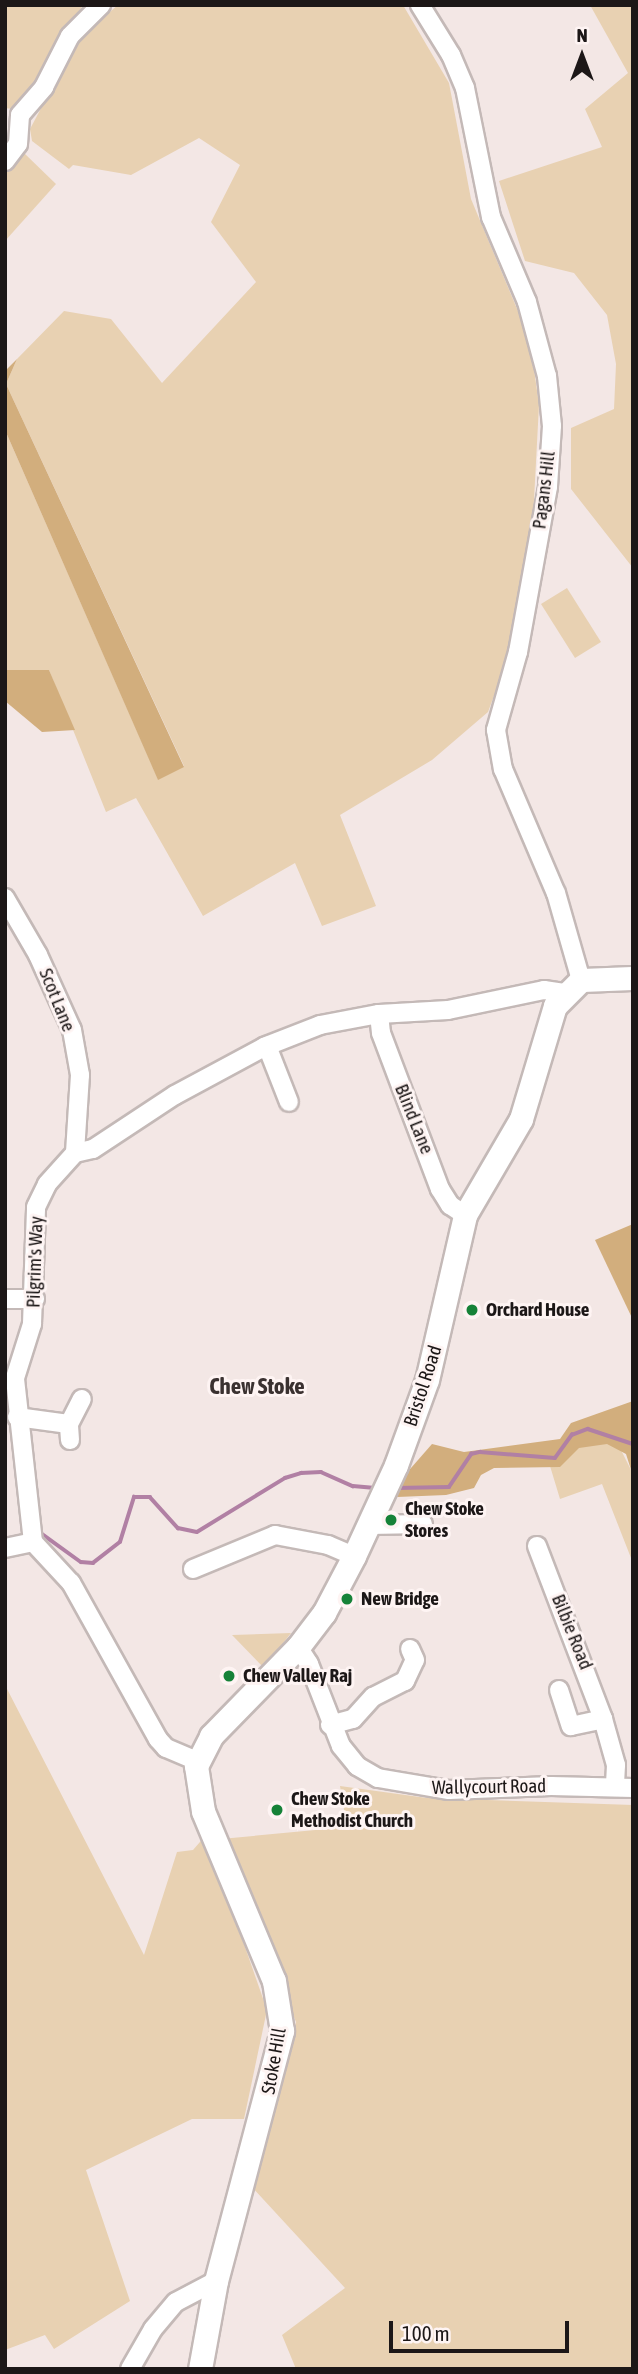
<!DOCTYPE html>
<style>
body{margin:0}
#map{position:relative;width:638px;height:2374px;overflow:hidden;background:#f3e7e5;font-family:"Asap Condensed",sans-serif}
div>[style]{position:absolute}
.green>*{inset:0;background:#e8d1b2}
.forest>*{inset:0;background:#d2ae7d}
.stream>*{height:3.5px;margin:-1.75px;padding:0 1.75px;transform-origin:1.75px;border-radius:1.75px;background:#b180a4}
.roads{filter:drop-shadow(2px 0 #c4b9b7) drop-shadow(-2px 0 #c4b9b7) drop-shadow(0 2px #c4b9b7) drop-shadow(0 -2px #c4b9b7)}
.minor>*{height:18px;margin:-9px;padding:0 9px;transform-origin:9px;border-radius:9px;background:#fff}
.major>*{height:23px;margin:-11.5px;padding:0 11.5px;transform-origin:11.5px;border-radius:11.5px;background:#fff}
.dots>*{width:19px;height:19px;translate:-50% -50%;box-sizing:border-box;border:4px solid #fef4f3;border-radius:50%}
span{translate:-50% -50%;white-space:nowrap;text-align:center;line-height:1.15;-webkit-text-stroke:6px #fef4f3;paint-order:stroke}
.street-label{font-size:19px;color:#1c1717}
.poi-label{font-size:19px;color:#1c1717;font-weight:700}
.left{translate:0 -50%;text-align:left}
.quarter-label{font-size:23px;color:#3a3130;font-weight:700}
.frame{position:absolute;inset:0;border:7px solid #1c1717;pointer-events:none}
.north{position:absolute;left:547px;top:21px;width:70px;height:70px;-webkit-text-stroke:5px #fef4f3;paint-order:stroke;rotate:0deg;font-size:19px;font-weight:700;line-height:28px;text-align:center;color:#1c1717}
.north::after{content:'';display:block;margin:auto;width:24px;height:32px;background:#1c1717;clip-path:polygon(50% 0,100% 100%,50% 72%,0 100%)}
.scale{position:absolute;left:389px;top:2321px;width:180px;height:32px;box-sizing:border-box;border:4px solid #1c1717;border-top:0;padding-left:9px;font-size:21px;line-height:24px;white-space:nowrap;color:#1c1717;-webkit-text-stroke:5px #fef4f3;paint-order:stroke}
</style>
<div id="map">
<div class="green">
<div style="clip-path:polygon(5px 5px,83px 5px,24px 99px,12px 109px,5px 108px)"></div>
<div style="clip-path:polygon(118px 5px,403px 5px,449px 83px,471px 199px,520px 316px,534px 369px,539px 405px,533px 519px,509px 655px,488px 712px,432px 760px,340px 815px,376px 906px,322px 926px,295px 863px,203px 916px,136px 798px,106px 812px,49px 670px,5px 670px,5px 430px,158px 779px,184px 766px,6px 384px,17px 359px,64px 311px,111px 319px,162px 383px,256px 282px,211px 222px,240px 165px,199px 138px,131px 175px,73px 165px,69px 169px,32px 141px,30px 129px,78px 39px)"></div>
<div style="clip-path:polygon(590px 5px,633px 5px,633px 568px,571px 489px,571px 428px,614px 409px,616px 364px,607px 315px,574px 273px,525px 261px,499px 181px,602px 147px,585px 109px,628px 73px)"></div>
<div style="clip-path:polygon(24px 153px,56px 184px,5px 241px,5px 174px)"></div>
<div style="clip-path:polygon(567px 588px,601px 642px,575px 658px,541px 604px)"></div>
<div style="clip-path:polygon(578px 1439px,618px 1444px,633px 1474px,631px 1558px,602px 1484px,560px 1499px,550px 1466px)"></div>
<div style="clip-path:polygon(291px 1633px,264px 1668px,232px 1635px)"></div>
<div style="clip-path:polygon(5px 1685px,144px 1955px,177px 1852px,193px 1850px,206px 1835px,267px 2010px,244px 2119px,192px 2119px,86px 2170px,130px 2301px,54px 2349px,45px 2335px,5px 2350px)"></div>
<div style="clip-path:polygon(340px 1786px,427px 1798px,633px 1805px,633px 2369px,296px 2369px,282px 2335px,345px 2288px,250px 2185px,296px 2022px,221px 1839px,347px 1827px)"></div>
</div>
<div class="forest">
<div style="clip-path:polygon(17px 359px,6px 384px,184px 767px,158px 780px,5px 430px,5px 371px)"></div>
<div style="clip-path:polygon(5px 670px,49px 670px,75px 730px,42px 732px,5px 701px)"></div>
<div style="clip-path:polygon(633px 1224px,633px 1320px,595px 1240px)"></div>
<div style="clip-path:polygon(633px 1401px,633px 1476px,626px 1454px,607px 1444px,579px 1448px,560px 1467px,494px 1468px,481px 1475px,474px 1488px,446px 1495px,397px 1497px,404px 1476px,432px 1444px,464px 1452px,560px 1439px,571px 1423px)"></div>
</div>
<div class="stream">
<div style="left:396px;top:1488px;width:53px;rotate:-1.1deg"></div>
<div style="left:449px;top:1487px;width:40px;rotate:-56deg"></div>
<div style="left:471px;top:1454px;width:9px;rotate:-13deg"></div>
<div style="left:480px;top:1452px;width:75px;rotate:4.6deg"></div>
<div style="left:555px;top:1458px;width:29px;rotate:-54deg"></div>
<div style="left:572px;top:1435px;width:17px;rotate:-21deg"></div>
<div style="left:588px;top:1429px;width:47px;rotate:18.4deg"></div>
<div style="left:38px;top:1531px;width:53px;rotate:35.8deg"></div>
<div style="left:81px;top:1562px;width:12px;rotate:5deg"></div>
<div style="left:93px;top:1563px;width:34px;rotate:-38deg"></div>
<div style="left:120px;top:1542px;width:47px;rotate:-72.7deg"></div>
<div style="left:134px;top:1497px;width:16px"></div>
<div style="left:150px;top:1497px;width:42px;rotate:47.9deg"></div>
<div style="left:178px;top:1528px;width:19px;rotate:12deg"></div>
<div style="left:197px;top:1532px;width:103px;rotate:-31.5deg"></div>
<div style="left:285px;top:1478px;width:17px;rotate:-17deg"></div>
<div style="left:301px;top:1473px;width:20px;rotate:-3deg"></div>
<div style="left:321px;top:1472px;width:35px;rotate:24deg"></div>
<div style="left:353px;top:1486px;width:25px;rotate:5deg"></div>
</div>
<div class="roads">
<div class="minor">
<div style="left:420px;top:5px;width:59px;rotate:58.2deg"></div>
<div style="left:451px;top:55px;width:36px;rotate:67deg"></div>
<div style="left:465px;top:88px;width:132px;rotate:78.6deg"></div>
<div style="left:491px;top:217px;width:92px;rotate:67deg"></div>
<div style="left:527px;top:302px;width:77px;rotate:74.9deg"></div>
<div style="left:547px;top:376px;width:50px;rotate:84.3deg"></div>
<div style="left:552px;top:426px;width:61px;rotate:93.8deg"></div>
<div style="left:548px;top:487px;width:168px;rotate:100.3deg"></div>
<div style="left:518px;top:652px;width:81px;rotate:105.8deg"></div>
<div style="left:496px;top:730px;width:40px;rotate:80deg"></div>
<div style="left:503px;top:769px;width:135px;rotate:66.9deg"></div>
<div style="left:556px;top:893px;width:91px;rotate:74deg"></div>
<div style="left:20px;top:115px;width:37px;rotate:-49deg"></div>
<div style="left:44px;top:87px;width:57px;rotate:-63deg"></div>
<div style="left:70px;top:36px;width:44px;rotate:-45deg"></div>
<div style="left:5px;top:161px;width:21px;rotate:-53deg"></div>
<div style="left:18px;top:144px;width:29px;rotate:-86deg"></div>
<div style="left:5px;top:898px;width:66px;rotate:59.9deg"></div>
<div style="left:38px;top:955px;width:82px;rotate:65.6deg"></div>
<div style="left:72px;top:1030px;width:46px;rotate:79.9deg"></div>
<div style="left:80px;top:1075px;width:78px;rotate:93.7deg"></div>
<div style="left:379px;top:1014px;width:19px;rotate:84deg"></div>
<div style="left:381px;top:1033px;width:167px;rotate:69.3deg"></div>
<div style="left:440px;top:1189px;width:19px;rotate:58deg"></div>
<div style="left:450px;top:1205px;width:18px;rotate:34deg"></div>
<div style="left:267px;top:1046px;width:60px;rotate:68.6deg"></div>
<div style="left:5px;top:1299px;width:30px"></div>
<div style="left:17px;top:1417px;width:52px;rotate:7.7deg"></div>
<div style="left:70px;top:1440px;width:16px;rotate:-94deg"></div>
<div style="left:69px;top:1424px;width:28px;rotate:-63deg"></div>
<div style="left:369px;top:1525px;width:54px;rotate:-1.1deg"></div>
<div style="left:537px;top:1546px;width:185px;rotate:69.1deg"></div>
<div style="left:5px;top:1548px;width:29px;rotate:-12deg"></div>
<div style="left:193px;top:1569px;width:89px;rotate:-22.5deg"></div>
<div style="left:275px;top:1535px;width:54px;rotate:10.7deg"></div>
<div style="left:328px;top:1545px;width:28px;rotate:23deg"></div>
<div style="left:298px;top:1647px;width:20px;rotate:57deg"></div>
<div style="left:309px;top:1664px;width:88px;rotate:68.7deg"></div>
<div style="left:341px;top:1746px;width:26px;rotate:51deg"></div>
<div style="left:357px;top:1766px;width:24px;rotate:30deg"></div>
<div style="left:378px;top:1778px;width:72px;rotate:9.6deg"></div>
<div style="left:449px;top:1790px;width:102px;rotate:-2.2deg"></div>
<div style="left:551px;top:1786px;width:82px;rotate:1.4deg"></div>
<div style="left:559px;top:1690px;width:38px;rotate:72deg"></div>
<div style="left:571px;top:1726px;width:33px;rotate:-12deg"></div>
<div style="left:603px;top:1719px;width:48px;rotate:74.2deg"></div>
<div style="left:616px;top:1765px;width:22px;rotate:93deg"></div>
<div style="left:330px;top:1725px;width:24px;rotate:-15deg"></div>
<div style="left:353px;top:1719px;width:30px;rotate:-48deg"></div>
<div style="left:373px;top:1697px;width:36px;rotate:-27deg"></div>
<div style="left:405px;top:1681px;width:23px;rotate:-65deg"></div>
<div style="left:415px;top:1660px;width:12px;rotate:-114deg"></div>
<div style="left:197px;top:1761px;width:34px;rotate:-157deg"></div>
<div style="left:166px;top:1748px;width:12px;rotate:-132deg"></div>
<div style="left:158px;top:1739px;width:179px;rotate:-119.1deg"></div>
<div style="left:71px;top:1583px;width:56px;rotate:-132.8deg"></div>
<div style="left:33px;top:1542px;width:165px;rotate:-96.3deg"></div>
<div style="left:15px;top:1378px;width:57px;rotate:-72.5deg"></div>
<div style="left:32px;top:1324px;width:117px;rotate:-88deg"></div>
<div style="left:36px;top:1207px;width:25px;rotate:-64deg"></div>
<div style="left:47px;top:1184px;width:42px;rotate:-47.9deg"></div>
<div style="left:75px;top:1153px;width:18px;rotate:-13deg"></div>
<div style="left:93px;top:1149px;width:98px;rotate:-33.4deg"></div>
<div style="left:175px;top:1095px;width:101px;rotate:-28.3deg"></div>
<div style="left:264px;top:1047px;width:60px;rotate:-21.4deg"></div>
<div style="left:320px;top:1025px;width:60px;rotate:-10.6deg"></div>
<div style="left:379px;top:1014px;width:69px;rotate:-3.3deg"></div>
<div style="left:448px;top:1010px;width:98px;rotate:-11.8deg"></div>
<div style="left:544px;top:990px;width:22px;rotate:8deg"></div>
<div style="left:130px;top:2369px;width:46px;rotate:-60.1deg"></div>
<div style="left:153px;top:2329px;width:35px;rotate:-50deg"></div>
<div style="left:176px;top:2302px;width:45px;rotate:-27.7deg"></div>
</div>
<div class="major">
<div style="left:200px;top:2369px;width:89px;rotate:-79.7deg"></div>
<div style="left:216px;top:2281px;width:259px;rotate:-75.2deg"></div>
<div style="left:282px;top:2031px;width:51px;rotate:-99.1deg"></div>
<div style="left:274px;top:1981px;width:184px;rotate:-112.7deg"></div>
<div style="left:203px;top:1811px;width:46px;rotate:-98.8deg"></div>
<div style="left:196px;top:1766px;width:34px;rotate:-63deg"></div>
<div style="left:211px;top:1736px;width:124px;rotate:-45.7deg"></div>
<div style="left:298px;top:1647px;width:43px;rotate:-52.6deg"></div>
<div style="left:324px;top:1613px;width:64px;rotate:-62.2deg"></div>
<div style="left:354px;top:1556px;width:100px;rotate:-65.2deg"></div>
<div style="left:396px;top:1465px;width:90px;rotate:-70deg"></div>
<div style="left:427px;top:1380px;width:169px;rotate:-77deg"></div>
<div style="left:465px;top:1215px;width:111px;rotate:-59.7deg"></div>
<div style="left:521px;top:1119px;width:118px;rotate:-73.3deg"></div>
<div style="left:555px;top:1006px;width:37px;rotate:-45deg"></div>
<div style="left:581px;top:980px;width:52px;rotate:-2.2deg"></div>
</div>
</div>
<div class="dots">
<div style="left:472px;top:1310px;background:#168238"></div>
<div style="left:391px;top:1520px;background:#168238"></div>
<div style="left:347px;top:1599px;background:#168238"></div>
<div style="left:229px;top:1676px;background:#168238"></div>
<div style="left:277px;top:1810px;background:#168238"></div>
</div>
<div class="street-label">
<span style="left:544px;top:490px;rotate:-83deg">Pagans Hill</span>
<span style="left:57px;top:1000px;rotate:68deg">Scot Lane</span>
<span style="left:414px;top:1119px;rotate:68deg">Blind Lane</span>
<span style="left:35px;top:1262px;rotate:-88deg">Pilgrim's Way</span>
<span style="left:423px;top:1386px;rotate:-72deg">Bristol Road</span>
<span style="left:572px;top:1632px;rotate:68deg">Bilbie Road</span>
<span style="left:489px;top:1787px;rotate:-1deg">Wallycourt Road</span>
<span style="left:274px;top:2061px;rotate:-80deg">Stoke Hill</span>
</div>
<div class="poi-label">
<span class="left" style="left:486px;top:1310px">Orchard House</span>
<span class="left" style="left:405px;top:1520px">Chew Stoke<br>Stores</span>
<span class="left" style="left:361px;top:1599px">New Bridge</span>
<span class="left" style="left:243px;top:1676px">Chew Valley Raj</span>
<span class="left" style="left:291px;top:1810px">Chew Stoke<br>Methodist Church</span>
</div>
<div class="quarter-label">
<span style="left:257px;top:1386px">Chew Stoke</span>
</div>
<div class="frame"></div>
<div class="north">N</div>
<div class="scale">100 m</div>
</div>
